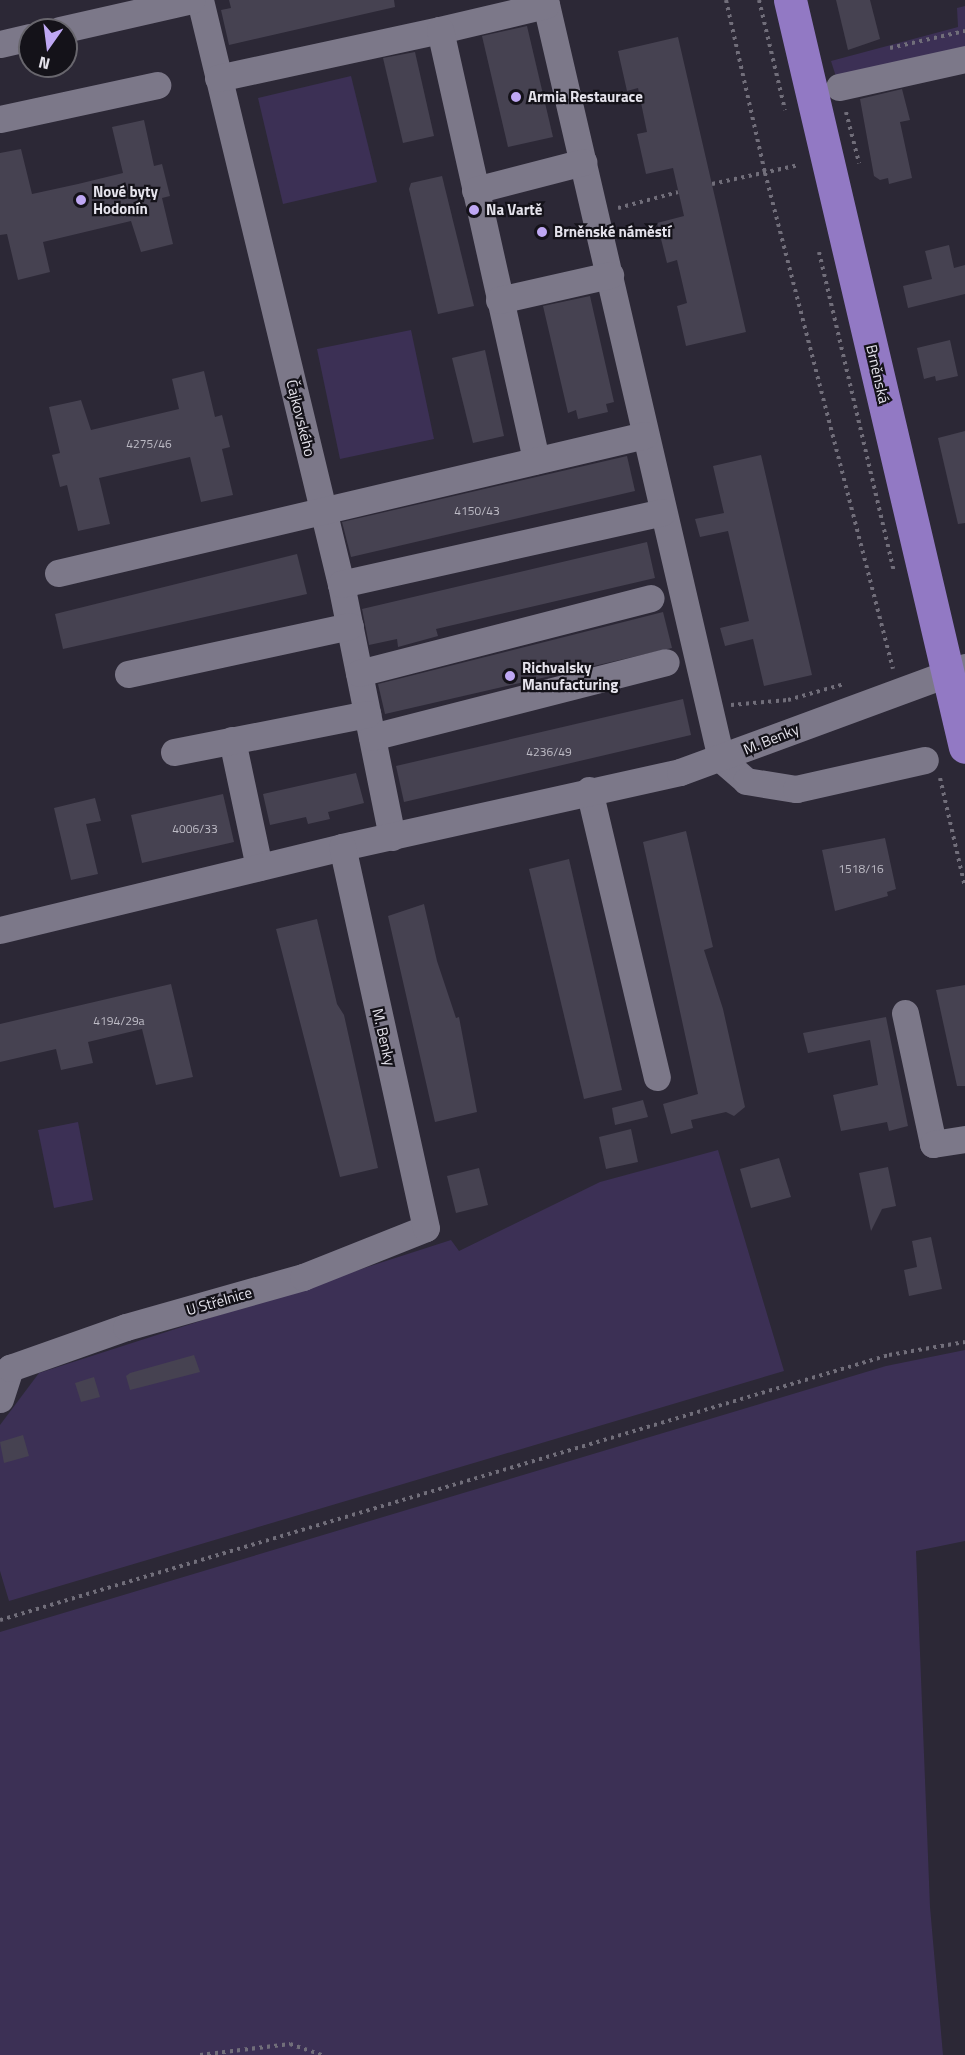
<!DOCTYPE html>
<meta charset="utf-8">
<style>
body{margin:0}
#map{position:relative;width:965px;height:2055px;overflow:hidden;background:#2c2836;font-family:"Titillium Web",sans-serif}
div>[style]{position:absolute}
.green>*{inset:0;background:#3c3055}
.building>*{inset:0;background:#464251}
.path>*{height:4px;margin-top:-2px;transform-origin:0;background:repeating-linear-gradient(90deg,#716e7a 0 3px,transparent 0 7.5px)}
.minor>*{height:27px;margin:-13.5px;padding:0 13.5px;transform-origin:13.5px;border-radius:13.5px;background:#7c7889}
.major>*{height:33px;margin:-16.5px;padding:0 16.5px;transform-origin:16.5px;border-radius:16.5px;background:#9279c4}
.dots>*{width:16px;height:16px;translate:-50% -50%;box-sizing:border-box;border:3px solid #141219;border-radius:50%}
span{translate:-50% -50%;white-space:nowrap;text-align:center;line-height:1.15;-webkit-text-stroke:4.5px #141219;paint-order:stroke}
.number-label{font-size:12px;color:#bdbbc5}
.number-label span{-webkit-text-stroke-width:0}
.poi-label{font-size:15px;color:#e5e3ec;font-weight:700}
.left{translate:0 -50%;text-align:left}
.street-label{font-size:15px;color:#e5e3ec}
.north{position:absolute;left:18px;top:18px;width:60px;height:60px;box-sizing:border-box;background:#141219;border:2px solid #68666d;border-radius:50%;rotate:194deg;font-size:16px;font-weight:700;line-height:24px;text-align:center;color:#e5e3ec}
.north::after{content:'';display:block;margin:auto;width:21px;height:27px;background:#bfa8f4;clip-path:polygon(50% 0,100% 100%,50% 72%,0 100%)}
</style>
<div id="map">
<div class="green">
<div style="clip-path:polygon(965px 6px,965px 48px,838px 83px,831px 61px,958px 27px,957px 8px)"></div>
<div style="clip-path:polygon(351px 76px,377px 182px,283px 204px,258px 98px)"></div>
<div style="clip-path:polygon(411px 330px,434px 439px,340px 459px,317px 349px)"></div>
<div style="clip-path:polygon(78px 1122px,93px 1200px,54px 1208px,38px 1130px)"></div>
<div style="clip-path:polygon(718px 1150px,784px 1371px,9px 1601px,0 1571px,0 1425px,39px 1373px,451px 1240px,459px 1251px,600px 1182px)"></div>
<div style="clip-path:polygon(965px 1350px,965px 1541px,916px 1551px,930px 1907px,943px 2055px,0 2055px,0 1632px,886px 1366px)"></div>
</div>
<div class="building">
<div style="clip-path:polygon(229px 0,394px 0,395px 7px,229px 45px,221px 10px,231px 8px)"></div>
<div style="clip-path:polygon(836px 0,870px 0,880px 39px,848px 50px)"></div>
<div style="clip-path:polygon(527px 26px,553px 137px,508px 147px,482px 36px)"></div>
<div style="clip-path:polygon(678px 37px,746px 332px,686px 346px,677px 306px,687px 303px,677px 260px,667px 263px,657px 223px,684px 216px,673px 168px,646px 174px,637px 134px,647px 132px,638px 88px,627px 91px,618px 51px)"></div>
<div style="clip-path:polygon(415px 52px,434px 136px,403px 143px,383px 58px)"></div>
<div style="clip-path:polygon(902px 89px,910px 120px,900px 122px,912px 178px,889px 184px,888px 178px,880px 180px,874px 176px,860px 99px)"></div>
<div style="clip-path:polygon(144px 120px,154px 166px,162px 164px,170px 196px,162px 198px,173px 244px,141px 252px,131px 221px,43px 242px,50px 272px,18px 280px,7px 234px,0 235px,0 153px,21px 149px,32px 194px,78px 184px,123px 173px,112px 127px)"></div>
<div style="clip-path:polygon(442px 176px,474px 306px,438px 314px,409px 189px,411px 183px)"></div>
<div style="clip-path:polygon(949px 245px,954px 268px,965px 265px,965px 294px,908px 308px,903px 286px,932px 279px,925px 251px)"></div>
<div style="clip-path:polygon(590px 296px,614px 402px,606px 404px,608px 412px,578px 419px,576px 410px,568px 413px,543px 306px)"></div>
<div style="clip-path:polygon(950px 340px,958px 376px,936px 381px,935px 376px,924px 379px,917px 348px)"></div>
<div style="clip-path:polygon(485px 350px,504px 436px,473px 443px,452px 358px)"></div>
<div style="clip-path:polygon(204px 371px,215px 417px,222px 415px,230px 447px,222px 449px,233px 495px,201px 502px,190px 457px,99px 478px,110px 524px,78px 531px,67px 485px,60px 487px,52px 455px,60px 453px,49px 407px,81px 400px,91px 430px,179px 409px,172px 379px)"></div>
<div style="clip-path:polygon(965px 431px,965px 523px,958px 524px,938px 438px)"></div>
<div style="clip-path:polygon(761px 455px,812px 675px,764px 686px,753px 639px,725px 646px,720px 628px,749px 621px,728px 531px,700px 537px,695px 519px,724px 513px,713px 466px)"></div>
<div style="clip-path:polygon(627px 456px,635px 491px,351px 557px,342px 522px)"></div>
<div style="clip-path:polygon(647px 542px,655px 578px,436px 629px,438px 636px,398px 647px,397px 639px,369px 645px,362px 609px)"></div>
<div style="clip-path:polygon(297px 554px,307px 594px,63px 649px,55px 614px)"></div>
<div style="clip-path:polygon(663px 612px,672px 648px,385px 714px,378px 684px)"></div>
<div style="clip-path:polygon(683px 699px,691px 735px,404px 802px,396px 766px)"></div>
<div style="clip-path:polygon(356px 773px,364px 803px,328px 812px,330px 819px,308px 824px,306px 817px,270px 825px,263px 794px)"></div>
<div style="clip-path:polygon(223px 794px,234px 842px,142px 863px,131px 815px)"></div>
<div style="clip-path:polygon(95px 798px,101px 821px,86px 824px,98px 874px,71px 880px,54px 808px)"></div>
<div style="clip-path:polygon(686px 831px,713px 947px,704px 950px,723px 1009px,745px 1107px,734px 1116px,726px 1112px,691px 1120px,693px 1128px,671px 1134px,663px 1104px,698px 1094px,643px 842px)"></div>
<div style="clip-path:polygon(885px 838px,896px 889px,887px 892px,888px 896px,835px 911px,822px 850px)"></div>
<div style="clip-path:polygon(569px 859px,622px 1090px,584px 1099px,529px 869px)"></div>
<div style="clip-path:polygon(424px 904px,437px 961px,456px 1018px,459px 1017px,477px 1112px,435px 1122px,388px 916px)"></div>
<div style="clip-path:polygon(317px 919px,337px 1004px,344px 1015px,378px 1168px,340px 1177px,276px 929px)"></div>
<div style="clip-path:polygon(171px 984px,193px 1077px,156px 1085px,142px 1029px,88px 1042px,93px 1063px,61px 1070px,56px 1049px,0 1062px,0 1024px)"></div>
<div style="clip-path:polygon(965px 985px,965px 1086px,957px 1086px,936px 990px)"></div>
<div style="clip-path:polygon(886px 1017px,908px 1126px,889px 1131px,887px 1122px,841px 1131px,833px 1095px,878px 1085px,870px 1040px,808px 1053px,803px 1033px)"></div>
<div style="clip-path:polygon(643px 1100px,648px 1117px,615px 1125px,612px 1108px)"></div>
<div style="clip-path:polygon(631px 1129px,638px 1162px,606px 1169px,599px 1137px)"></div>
<div style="clip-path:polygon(779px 1158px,791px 1197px,751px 1208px,740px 1169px)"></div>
<div style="clip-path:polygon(888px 1167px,896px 1206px,882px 1209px,871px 1231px,859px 1173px)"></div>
<div style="clip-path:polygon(479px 1168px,488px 1205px,456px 1213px,447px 1176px)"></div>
<div style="clip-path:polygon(931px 1237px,942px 1289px,909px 1296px,904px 1270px,917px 1267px,912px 1241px)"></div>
<div style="clip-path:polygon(194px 1355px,200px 1372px,130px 1390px,126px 1376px,130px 1373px)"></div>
<div style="clip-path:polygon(94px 1377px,100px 1397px,81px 1402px,75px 1383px)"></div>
<div style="clip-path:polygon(23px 1435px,29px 1456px,4px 1463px,0 1442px)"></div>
</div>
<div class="path">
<div style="left:726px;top:0;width:177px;rotate:77.3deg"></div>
<div style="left:765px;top:173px;width:512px;rotate:75.53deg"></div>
<div style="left:759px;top:0;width:113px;rotate:76.7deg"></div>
<div style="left:890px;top:48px;width:77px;rotate:-12.8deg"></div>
<div style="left:846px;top:112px;width:53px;rotate:75.7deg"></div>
<div style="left:712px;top:184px;width:89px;rotate:-12.3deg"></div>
<div style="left:618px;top:208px;width:62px;rotate:-14.9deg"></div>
<div style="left:819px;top:252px;width:329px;rotate:76.8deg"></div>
<div style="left:731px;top:705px;width:57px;rotate:-5deg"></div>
<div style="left:788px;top:700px;width:58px;rotate:-15.9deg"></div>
<div style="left:940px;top:778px;width:112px;rotate:77.1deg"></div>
<div style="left:0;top:1620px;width:928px;rotate:-16.6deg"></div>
<div style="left:889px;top:1355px;width:77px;rotate:-9.7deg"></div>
<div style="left:200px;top:2055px;width:91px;rotate:-7deg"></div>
<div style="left:290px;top:2044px;width:34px;rotate:19deg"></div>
</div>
<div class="minor">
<div style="left:200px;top:0;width:601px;rotate:76.43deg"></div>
<div style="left:341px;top:584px;width:258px;rotate:78.6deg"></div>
<div style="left:545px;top:0;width:779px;rotate:76.94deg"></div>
<div style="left:721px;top:759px;width:33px;rotate:41deg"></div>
<div style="left:746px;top:781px;width:51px;rotate:9.1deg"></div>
<div style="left:796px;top:789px;width:132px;rotate:-12.7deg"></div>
<div style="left:60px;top:30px;width:135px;rotate:-12.8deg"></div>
<div style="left:440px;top:30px;width:109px;rotate:-13.3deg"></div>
<div style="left:0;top:44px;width:31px;rotate:-13deg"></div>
<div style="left:218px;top:78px;width:227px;rotate:-12.2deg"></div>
<div style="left:440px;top:30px;width:441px;rotate:77.4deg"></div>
<div style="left:839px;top:87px;width:129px;rotate:-12.5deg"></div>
<div style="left:0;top:119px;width:161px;rotate:-12.2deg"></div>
<div style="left:475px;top:190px;width:112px;rotate:-14.5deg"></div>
<div style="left:499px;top:300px;width:114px;rotate:-12.7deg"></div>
<div style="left:58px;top:573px;width:603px;rotate:-13.23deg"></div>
<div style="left:341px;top:584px;width:329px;rotate:-12.6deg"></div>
<div style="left:359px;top:673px;width:301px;rotate:-14.4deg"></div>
<div style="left:128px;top:674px;width:227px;rotate:-12.2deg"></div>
<div style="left:372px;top:737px;width:303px;rotate:-14.3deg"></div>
<div style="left:232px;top:740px;width:130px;rotate:78deg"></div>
<div style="left:174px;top:752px;width:197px;rotate:-11.1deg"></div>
<div style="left:589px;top:790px;width:295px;rotate:76.7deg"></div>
<div style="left:0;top:930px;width:352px;rotate:-13.6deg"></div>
<div style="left:342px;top:847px;width:346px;rotate:-12.5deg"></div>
<div style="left:680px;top:772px;width:304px;rotate:-20.2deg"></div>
<div style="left:905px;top:1013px;width:134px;rotate:77.9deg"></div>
<div style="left:933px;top:1144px;width:32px;rotate:-9deg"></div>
<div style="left:0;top:1399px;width:33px;rotate:-72deg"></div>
<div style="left:10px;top:1368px;width:123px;rotate:-19.5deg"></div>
<div style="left:126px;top:1327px;width:184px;rotate:-15.8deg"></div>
<div style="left:303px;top:1277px;width:132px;rotate:-21.7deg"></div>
<div style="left:426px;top:1228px;width:390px;rotate:-102.4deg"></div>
</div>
<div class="major">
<div style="left:790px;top:0;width:767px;rotate:76.82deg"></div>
</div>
<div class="dots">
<div style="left:516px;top:97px;background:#bfa8f4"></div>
<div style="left:81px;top:200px;background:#bfa8f4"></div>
<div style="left:474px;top:210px;background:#bfa8f4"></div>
<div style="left:542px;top:232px;background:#bfa8f4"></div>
<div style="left:510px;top:676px;background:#bfa8f4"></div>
</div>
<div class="number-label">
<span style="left:149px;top:444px">4275/46</span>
<span style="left:477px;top:511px">4150/43</span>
<span style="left:549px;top:752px">4236/49</span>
<span style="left:195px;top:829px">4006/33</span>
<span style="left:861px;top:869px">1518/16</span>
<span style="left:119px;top:1021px">4194/29a</span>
</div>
<div class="poi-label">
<span class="left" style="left:528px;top:97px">Armia Restaurace</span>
<span class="left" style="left:93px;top:200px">Nové byty<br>Hodonín</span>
<span class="left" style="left:486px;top:210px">Na Vartě</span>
<span class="left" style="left:554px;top:232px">Brněnské náměstí</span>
<span class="left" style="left:522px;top:676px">Richvalsky<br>Manufacturing</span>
</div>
<div class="street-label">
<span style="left:878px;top:374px;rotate:77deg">Brněnská</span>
<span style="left:301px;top:418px;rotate:76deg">Čajkovského</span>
<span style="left:771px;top:739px;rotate:-22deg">M. Benky</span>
<span style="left:384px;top:1037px;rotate:77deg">M. Benky</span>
<span style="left:219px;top:1301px;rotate:-16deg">U Střelnice</span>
</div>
<div class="north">N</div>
</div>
